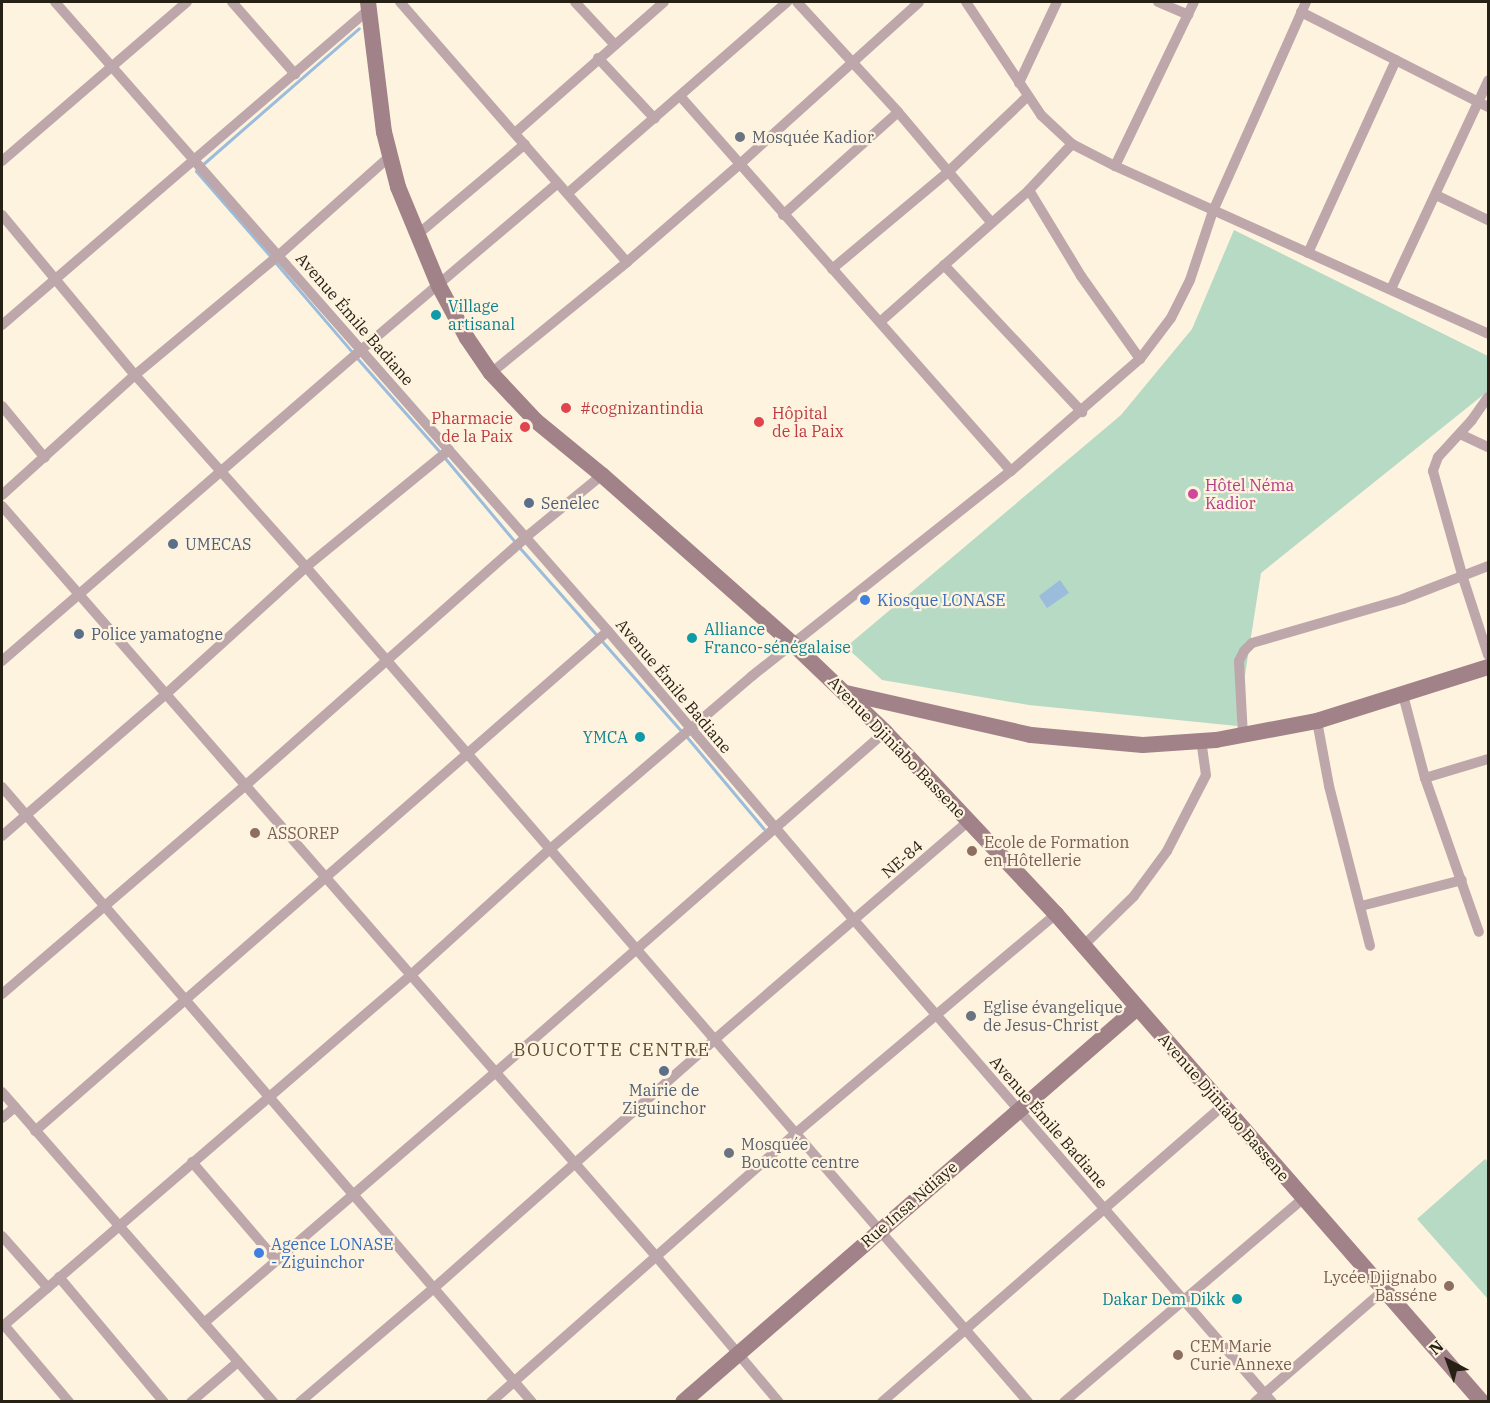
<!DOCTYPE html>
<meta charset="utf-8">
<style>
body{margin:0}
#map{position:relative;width:1490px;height:1403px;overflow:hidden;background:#fef3df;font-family:"IBM Plex Serif",serif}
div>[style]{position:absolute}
.green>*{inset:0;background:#b7dac4}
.water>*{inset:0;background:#9bbddb}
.stream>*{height:3px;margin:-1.5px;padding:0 1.5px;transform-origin:1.5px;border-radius:1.5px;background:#9bbddb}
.street>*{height:10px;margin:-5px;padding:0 5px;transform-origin:5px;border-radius:5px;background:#bda7ab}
.secondary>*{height:16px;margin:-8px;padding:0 8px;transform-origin:8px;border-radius:8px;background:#a18288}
.dots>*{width:16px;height:16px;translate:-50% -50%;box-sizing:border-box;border:3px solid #fef3df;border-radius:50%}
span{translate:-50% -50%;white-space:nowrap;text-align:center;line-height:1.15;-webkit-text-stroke:4.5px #fef3df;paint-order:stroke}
.worship-label{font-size:16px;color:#5b616d}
.left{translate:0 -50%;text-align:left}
.culture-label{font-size:16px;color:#0d838f}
.right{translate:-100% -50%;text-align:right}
.street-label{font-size:16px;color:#272014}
.health-label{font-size:16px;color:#be3a42}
.hotel-label{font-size:16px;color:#b23c85}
.service-label{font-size:16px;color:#4e5e75}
.shop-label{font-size:16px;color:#366cbe}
.education-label{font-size:16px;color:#785e54}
.neighbourhood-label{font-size:18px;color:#5d4d30;letter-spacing:1.5px}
.frame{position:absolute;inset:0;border:3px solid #272014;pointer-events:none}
.north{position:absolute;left:1418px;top:1331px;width:60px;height:60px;-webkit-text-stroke:4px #fef3df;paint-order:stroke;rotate:319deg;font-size:16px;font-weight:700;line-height:24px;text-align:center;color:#272014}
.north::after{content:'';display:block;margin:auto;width:21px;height:27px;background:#272014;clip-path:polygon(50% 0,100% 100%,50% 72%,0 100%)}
</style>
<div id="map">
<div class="green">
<div style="clip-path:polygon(1234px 230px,1488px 356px,1488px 391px,1261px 573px,1237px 726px,1029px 705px,882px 680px,846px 647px,1121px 415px,1192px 329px)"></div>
<div style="clip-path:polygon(1485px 1159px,1488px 1162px,1487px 1298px,1417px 1219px)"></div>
</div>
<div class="water">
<div style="clip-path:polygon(1060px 580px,1069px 593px,1047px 608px,1039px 596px)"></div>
</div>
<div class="stream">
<div style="left:202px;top:165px;width:208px;rotate:-41.1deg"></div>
<div style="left:197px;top:170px;width:1px;rotate:135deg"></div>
<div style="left:196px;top:171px;width:114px;rotate:48.9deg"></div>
<div style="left:275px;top:262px;width:120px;rotate:49.4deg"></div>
<div style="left:357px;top:358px;width:125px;rotate:48.6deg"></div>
<div style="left:444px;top:457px;width:111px;rotate:50.1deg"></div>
<div style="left:519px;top:547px;width:245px;rotate:48.6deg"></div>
<div style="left:686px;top:736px;width:121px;rotate:50deg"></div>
</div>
<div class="street">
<div style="left:55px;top:2px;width:838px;rotate:48.68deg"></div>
<div style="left:608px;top:631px;width:380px;rotate:49.6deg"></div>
<div style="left:854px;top:920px;width:638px;rotate:49.07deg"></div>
<div style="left:232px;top:2px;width:96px;rotate:48.8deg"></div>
<div style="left:400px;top:2px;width:345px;rotate:48.9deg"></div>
<div style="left:575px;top:2px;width:57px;rotate:47.1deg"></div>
<div style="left:797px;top:2px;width:149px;rotate:47.4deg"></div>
<div style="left:898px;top:112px;width:144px;rotate:49.8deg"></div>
<div style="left:966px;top:2px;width:136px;rotate:56.4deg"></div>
<div style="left:1041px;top:115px;width:42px;rotate:43.1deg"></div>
<div style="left:1072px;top:144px;width:48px;rotate:27.1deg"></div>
<div style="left:1115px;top:166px;width:409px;rotate:24.2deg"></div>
<div style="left:1158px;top:2px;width:33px;rotate:23deg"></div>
<div style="left:1301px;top:12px;width:210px;rotate:26.9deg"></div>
<div style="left:598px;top:58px;width:83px;rotate:46.9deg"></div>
<div style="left:1019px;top:83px;width:89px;rotate:-64.9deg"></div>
<div style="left:680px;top:96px;width:500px;rotate:48.57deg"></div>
<div style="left:515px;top:133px;width:198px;rotate:-41.3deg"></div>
<div style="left:2px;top:161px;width:244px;rotate:-40.7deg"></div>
<div style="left:1115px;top:166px;width:182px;rotate:-64.3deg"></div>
<div style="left:1029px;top:190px;width:100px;rotate:58.8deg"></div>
<div style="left:1081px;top:276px;width:102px;rotate:54.6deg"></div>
<div style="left:568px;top:193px;width:291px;rotate:-41.1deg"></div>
<div style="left:1436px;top:195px;width:58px;rotate:25.7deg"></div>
<div style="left:2px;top:215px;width:208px;rotate:50.3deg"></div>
<div style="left:135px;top:375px;width:257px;rotate:48.3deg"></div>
<div style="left:306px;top:567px;width:1104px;rotate:49.15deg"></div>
<div style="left:783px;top:215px;width:154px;rotate:-41.8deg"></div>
<div style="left:417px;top:235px;width:141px;rotate:-40.1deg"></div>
<div style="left:1308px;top:253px;width:212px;rotate:-65.5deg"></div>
<div style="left:944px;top:265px;width:202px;rotate:46.8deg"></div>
<div style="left:832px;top:269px;width:153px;rotate:-39.9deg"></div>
<div style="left:949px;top:171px;width:109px;rotate:-43.5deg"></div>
<div style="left:1391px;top:289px;width:230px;rotate:-65deg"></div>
<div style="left:880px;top:322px;width:199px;rotate:-41.5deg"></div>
<div style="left:1029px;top:190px;width:63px;rotate:-46.9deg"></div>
<div style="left:2px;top:325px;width:483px;rotate:-40.7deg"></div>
<div style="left:491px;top:373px;width:176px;rotate:-39.2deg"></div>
<div style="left:627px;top:262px;width:150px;rotate:-40.9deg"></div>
<div style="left:740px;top:164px;width:241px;rotate:-42.1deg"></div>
<div style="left:1488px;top:397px;width:28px;rotate:125deg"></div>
<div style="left:1472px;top:420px;width:50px;rotate:132.6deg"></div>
<div style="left:1438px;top:457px;width:15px;rotate:110deg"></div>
<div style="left:1433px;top:471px;width:111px;rotate:74.3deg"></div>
<div style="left:1463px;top:578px;width:81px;rotate:72deg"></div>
<div style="left:2px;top:406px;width:67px;rotate:50.4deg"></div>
<div style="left:1460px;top:434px;width:31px;rotate:25deg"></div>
<div style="left:2px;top:495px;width:179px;rotate:-42.1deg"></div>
<div style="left:135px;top:375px;width:187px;rotate:-39.8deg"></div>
<div style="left:279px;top:255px;width:147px;rotate:-41.7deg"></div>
<div style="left:2px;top:506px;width:994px;rotate:48.92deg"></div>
<div style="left:655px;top:1255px;width:192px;rotate:49.9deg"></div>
<div style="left:2px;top:661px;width:475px;rotate:-40.9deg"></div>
<div style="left:361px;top:350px;width:258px;rotate:-40.3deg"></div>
<div style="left:1403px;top:695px;width:86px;rotate:75.2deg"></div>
<div style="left:1425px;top:778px;width:163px;rotate:70.7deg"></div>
<div style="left:1317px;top:721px;width:66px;rotate:79.5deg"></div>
<div style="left:1329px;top:786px;width:165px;rotate:75.6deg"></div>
<div style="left:1243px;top:736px;width:75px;rotate:-93.1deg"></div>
<div style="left:1239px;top:661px;width:11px;rotate:-63deg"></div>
<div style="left:1244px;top:651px;width:11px;rotate:-45deg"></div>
<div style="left:1252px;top:643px;width:157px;rotate:-16.2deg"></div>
<div style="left:1403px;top:599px;width:91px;rotate:-21.2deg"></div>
<div style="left:1425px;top:778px;width:66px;rotate:-16.8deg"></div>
<div style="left:2px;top:787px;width:812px;rotate:49.25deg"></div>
<div style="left:2px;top:836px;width:217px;rotate:-40.9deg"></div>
<div style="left:166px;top:694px;width:189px;rotate:-42.2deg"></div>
<div style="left:306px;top:567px;width:185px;rotate:-39.3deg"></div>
<div style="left:1361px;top:906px;width:104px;rotate:-14.4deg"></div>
<div style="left:1083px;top:946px;width:71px;rotate:-44.4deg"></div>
<div style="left:1134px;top:896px;width:56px;rotate:-53.7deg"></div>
<div style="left:1167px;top:851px;width:85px;rotate:-62.8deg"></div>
<div style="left:1206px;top:775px;width:34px;rotate:-98deg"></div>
<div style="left:2px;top:994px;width:321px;rotate:-40.6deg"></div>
<div style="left:246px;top:785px;width:374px;rotate:-41.5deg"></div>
<div style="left:526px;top:537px;width:98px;rotate:-39.2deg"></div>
<div style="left:2px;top:1092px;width:412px;rotate:48.8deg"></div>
<div style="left:2px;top:1118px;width:17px;rotate:-40deg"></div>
<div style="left:35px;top:1131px;width:760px;rotate:-41.11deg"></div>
<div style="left:192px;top:1162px;width:129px;rotate:49.4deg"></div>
<div style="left:2px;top:1236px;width:69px;rotate:48.5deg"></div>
<div style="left:59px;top:1277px;width:163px;rotate:50deg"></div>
<div style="left:204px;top:1323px;width:384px;rotate:-40.7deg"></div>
<div style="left:495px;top:1073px;width:518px;rotate:-41.17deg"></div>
<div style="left:4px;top:1325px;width:101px;rotate:49.8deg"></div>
<div style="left:2px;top:1327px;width:540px;rotate:-40.72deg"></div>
<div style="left:411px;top:975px;width:186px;rotate:-42.2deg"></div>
<div style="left:549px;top:850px;width:267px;rotate:-40.6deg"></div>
<div style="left:752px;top:676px;width:330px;rotate:-38.4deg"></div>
<div style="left:1011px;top:471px;width:171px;rotate:-41deg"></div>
<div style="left:1140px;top:359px;width:51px;rotate:-52.9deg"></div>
<div style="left:1171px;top:318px;width:42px;rotate:-63.4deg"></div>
<div style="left:1190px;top:280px;width:73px;rotate:-71.6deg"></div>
<div style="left:1213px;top:211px;width:229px;rotate:-66deg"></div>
<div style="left:191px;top:1402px;width:62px;rotate:-40.4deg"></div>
<div style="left:300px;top:1402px;width:176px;rotate:-40.4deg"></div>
<div style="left:434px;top:1288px;width:374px;rotate:-41.5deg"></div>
<div style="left:714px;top:1040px;width:336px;rotate:-40.7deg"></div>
<div style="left:491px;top:1402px;width:407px;rotate:-41.4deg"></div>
<div style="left:796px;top:1133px;width:340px;rotate:-40.1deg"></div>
<div style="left:882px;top:1402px;width:451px;rotate:-41deg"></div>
<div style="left:1064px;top:1402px;width:315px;rotate:-40.4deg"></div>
<div style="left:1255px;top:1402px;width:172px;rotate:-41deg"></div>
</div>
<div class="secondary">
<div style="left:368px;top:2px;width:131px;rotate:83deg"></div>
<div style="left:384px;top:132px;width:57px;rotate:75.7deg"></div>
<div style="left:398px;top:187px;width:107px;rotate:67.5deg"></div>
<div style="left:439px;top:286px;width:59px;rotate:61.7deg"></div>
<div style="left:467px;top:338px;width:42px;rotate:55.6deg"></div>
<div style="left:491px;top:373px;width:66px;rotate:46.8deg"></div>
<div style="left:536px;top:421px;width:85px;rotate:39.3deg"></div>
<div style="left:602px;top:475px;width:254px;rotate:41.5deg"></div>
<div style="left:792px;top:643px;width:129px;rotate:43.7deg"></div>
<div style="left:885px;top:732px;width:250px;rotate:46.8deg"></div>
<div style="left:1056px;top:914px;width:648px;rotate:48.88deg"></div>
<div style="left:846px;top:693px;width:190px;rotate:12.8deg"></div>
<div style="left:1031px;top:735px;width:112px;rotate:5.1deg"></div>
<div style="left:1143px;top:745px;width:73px;rotate:-3.9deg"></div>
<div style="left:1216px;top:740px;width:103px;rotate:-10.7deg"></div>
<div style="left:1317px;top:721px;width:179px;rotate:-17.5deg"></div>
<div style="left:683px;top:1402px;width:601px;rotate:-40.95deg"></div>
</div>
<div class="dots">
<div style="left:740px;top:137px;background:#6b7280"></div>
<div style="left:436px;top:315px;background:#0f9aa8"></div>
<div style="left:566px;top:408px;background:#e0444e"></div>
<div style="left:759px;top:422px;background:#e0444e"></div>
<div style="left:525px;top:427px;background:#e0444e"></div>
<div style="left:1193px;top:494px;background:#d1479c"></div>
<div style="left:529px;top:503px;background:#5c6f8a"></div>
<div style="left:173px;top:544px;background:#5c6f8a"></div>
<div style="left:865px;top:600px;background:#3f7fe0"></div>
<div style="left:79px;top:634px;background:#5c6f8a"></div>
<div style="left:692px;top:638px;background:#0f9aa8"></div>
<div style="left:640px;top:737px;background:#0f9aa8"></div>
<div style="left:255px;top:833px;background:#8d6e63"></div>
<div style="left:972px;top:851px;background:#8d6e63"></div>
<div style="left:971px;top:1016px;background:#6b7280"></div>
<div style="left:664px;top:1071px;background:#5c6f8a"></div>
<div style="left:729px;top:1153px;background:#6b7280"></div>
<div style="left:259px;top:1253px;background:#3f7fe0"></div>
<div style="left:1449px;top:1286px;background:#8d6e63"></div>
<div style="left:1237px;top:1299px;background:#0f9aa8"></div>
<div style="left:1178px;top:1355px;background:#8d6e63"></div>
</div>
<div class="worship-label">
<span class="left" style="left:752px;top:137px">Mosquée Kadior</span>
<span class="left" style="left:983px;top:1016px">Eglise évangelique<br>de Jesus-Christ</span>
<span class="left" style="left:741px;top:1153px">Mosquée<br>Boucotte centre</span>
</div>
<div class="culture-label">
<span class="left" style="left:448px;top:315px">Village<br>artisanal</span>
<span class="left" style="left:704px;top:638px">Alliance<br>Franco-sénégalaise</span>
<span class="right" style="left:628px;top:737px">YMCA</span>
<span class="right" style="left:1225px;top:1299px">Dakar Dem Dikk</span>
</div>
<div class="street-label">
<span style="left:355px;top:319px;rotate:49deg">Avenue Émile Badiane</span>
<span style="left:674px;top:686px;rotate:50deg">Avenue Émile Badiane</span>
<span style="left:897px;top:747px;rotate:46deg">Avenue Djiniabo Bassene</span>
<span style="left:902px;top:859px;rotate:-41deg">NE-84</span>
<span style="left:1224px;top:1107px;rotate:49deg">Avenue Djiniabo Bassene</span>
<span style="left:1049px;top:1122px;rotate:49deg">Avenue Émile Badiane</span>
<span style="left:909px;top:1204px;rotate:-41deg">Rue Insa Ndiaye</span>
</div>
<div class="health-label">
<span class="left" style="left:580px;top:408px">#cognizantindia</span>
<span class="left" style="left:772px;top:422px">Hôpital<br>de la Paix</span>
<span class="right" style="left:513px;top:427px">Pharmacie<br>de la Paix</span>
</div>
<div class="hotel-label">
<span class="left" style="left:1205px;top:494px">Hôtel Néma<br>Kadior</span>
</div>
<div class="service-label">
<span class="left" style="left:541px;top:503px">Senelec</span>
<span class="left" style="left:185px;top:544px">UMECAS</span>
<span class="left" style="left:91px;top:634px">Police yamatogne</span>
<span style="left:664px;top:1099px">Mairie de<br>Ziguinchor</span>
</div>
<div class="shop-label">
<span class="left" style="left:877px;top:600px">Kiosque LONASE</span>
<span class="left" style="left:271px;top:1253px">Agence LONASE<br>- Ziguinchor</span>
</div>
<div class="education-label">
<span class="left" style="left:267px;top:833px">ASSOREP</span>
<span class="left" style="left:984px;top:851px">Ecole de Formation<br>en Hôtellerie</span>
<span class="right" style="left:1437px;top:1286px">Lycée Djignabo<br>Basséne</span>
<span class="left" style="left:1190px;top:1355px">CEM Marie<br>Curie Annexe</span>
</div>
<div class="neighbourhood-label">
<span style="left:612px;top:1050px">BOUCOTTE CENTRE</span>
</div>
<div class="frame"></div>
<div class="north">N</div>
</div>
